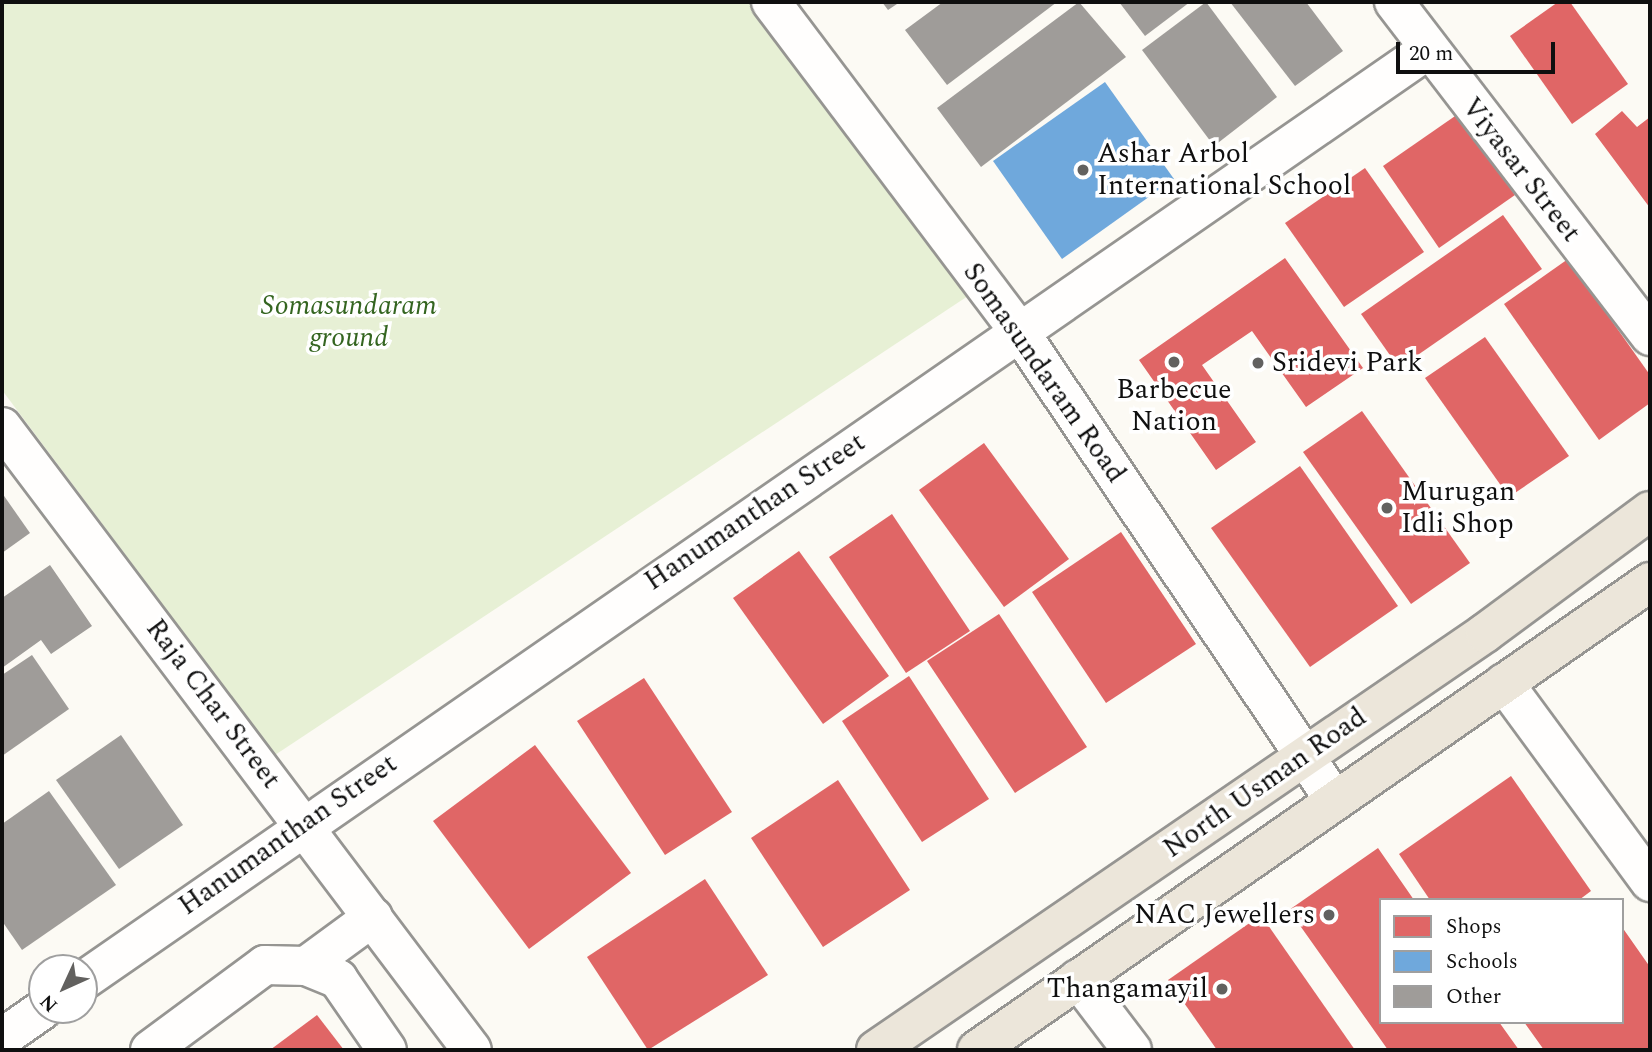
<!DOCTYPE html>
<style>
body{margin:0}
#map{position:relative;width:1652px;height:1052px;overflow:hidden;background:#fcfaf4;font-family:Spectral,serif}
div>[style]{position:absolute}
.green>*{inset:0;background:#e7f0d5}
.shops>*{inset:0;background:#e06666}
.schools>*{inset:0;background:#6fa8dc}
.building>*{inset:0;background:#9f9c99}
.roads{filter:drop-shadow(2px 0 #969592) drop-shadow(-2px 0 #969592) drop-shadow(0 2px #969592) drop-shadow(0 -2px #969592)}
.minor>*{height:38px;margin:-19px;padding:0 19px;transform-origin:19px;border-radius:19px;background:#fffefd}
.major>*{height:38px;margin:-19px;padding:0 19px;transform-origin:19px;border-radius:19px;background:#ece6da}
.dots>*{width:19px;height:19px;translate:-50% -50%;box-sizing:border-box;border:4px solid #fff;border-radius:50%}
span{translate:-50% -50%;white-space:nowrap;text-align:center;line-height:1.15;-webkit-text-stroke:7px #fff;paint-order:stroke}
.poi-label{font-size:28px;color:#0f0f0f}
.left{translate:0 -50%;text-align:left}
.right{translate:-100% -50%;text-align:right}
.street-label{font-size:28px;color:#0f0f0f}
.park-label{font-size:28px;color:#346520;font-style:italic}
.frame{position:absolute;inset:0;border:4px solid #0f0f0f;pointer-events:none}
.legend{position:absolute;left:1379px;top:898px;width:245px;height:126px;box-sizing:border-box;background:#fff;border:2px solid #9f9f9f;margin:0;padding:9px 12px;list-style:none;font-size:21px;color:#0f0f0f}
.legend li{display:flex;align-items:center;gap:14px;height:35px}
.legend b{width:35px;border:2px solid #9f9f9f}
.north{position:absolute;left:28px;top:954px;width:70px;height:70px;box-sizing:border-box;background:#fff;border:2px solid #9f9f9f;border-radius:50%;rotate:225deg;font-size:19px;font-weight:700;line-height:28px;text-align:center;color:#0f0f0f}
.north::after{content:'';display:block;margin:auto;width:24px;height:32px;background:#62615f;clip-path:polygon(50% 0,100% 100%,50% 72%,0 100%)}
.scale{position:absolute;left:1396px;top:42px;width:159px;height:32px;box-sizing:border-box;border:4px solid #0f0f0f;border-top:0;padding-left:9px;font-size:21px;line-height:24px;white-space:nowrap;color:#0f0f0f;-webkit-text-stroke:5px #fff;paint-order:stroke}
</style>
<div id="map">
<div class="green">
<div style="clip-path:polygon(2px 2px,760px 2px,977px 290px,275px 755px,2px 390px)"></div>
</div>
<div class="shops">
<div style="clip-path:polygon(1558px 2px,1570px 2px,1628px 84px,1572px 124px,1510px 36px)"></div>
<div style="clip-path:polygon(1622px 111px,1637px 127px,1650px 117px,1650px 208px,1595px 134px)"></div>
<div style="clip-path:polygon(1458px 114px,1515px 195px,1439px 248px,1383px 166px)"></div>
<div style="clip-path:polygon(1365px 168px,1424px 252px,1344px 307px,1285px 223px)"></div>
<div style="clip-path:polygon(1503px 215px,1542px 269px,1399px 368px,1361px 314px)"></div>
<div style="clip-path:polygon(1285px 258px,1363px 368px,1306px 407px,1252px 331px,1202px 365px,1256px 442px,1216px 470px,1139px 360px)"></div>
<div style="clip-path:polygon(1568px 259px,1650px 375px,1650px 403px,1599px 440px,1504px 304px)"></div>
<div style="clip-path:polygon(1485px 337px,1569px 456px,1509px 497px,1425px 378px)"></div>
<div style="clip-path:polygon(1362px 411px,1470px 563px,1411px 604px,1303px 452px)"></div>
<div style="clip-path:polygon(984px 443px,1069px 559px,1004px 607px,919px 490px)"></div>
<div style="clip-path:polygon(1300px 466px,1398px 606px,1310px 667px,1211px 528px)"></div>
<div style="clip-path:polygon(892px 514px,970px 631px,906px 673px,829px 557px)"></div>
<div style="clip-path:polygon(1121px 532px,1196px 644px,1106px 703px,1032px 592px)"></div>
<div style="clip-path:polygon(799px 551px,889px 676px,823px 724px,733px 598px)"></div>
<div style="clip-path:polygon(999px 614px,1087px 747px,1015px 793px,927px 661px)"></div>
<div style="clip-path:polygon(909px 676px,989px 799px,922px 842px,842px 721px)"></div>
<div style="clip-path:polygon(644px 678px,732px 812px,665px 855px,577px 721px)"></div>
<div style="clip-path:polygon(535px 745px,631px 873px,529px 949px,433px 821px)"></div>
<div style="clip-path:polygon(1511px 776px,1591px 891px,1579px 900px,1430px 900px,1399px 854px)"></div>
<div style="clip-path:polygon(838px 780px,910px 890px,823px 947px,751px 838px)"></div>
<div style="clip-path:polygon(1378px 848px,1414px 900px,1381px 900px,1381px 1022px,1499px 1022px,1519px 1050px,1388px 1050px,1289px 910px)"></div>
<div style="clip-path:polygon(705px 879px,768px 975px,648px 1050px,587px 957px)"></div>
<div style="clip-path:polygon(1261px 915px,1355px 1050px,1217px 1050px,1168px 980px)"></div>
<div style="clip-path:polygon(1622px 927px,1650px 967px,1650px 1050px,1544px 1050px,1524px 1022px,1622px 1022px)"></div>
<div style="clip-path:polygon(317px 1015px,344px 1050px,270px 1050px)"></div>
</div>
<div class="schools">
<div style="clip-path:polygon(1105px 82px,1174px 179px,1062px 259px,993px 161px)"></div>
</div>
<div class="building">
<div style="clip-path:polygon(882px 2px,900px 2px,888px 10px)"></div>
<div style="clip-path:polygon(943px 2px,1057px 2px,947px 85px,905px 30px)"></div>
<div style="clip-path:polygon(1079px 2px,1126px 57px,981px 167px,937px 108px)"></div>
<div style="clip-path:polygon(1119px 2px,1190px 2px,1145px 36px)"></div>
<div style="clip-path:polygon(1206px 2px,1277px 97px,1214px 146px,1142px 50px)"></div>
<div style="clip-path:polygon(1230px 2px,1306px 2px,1343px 51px,1295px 86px)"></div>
<div style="clip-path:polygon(2px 493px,30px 533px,2px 553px)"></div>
<div style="clip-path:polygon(50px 565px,92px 626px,51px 654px,41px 640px,2px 668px,2px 598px)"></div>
<div style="clip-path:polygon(32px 655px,69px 709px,2px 756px,2px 675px)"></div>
<div style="clip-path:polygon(121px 735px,183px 825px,119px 869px,56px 780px)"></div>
<div style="clip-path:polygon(49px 791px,116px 885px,22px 950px,2px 921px,2px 824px)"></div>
</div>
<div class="roads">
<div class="minor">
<div style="left:771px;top:2px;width:412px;rotate:53deg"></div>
<div style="left:1019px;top:331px;width:566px;rotate:56.09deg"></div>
<div style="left:1394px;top:2px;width:421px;rotate:52.5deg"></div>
<div style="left:2px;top:427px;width:780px;rotate:52.97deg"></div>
<div style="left:1504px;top:683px;width:247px;rotate:53.7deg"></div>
<div style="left:306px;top:966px;width:83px;rotate:-36.2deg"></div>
<div style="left:1078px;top:979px;width:89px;rotate:52.7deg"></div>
<div style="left:84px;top:980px;width:1636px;rotate:-34.69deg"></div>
<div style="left:2px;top:1038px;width:49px;rotate:-35deg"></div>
<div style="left:150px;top:1050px;width:143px;rotate:-36.5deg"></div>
<div style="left:265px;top:965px;width:41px;rotate:1.4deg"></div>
<div style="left:306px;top:966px;width:35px;rotate:22deg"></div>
<div style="left:338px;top:979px;width:86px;rotate:55.4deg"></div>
</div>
<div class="major">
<div style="left:876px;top:1050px;width:738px;rotate:-34.4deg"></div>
<div style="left:1485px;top:633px;width:205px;rotate:-36.5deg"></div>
<div style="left:977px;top:1050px;width:820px;rotate:-34.81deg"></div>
</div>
</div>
<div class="dots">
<div style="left:1083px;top:170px;background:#62615f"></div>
<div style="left:1174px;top:362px;background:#62615f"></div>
<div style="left:1258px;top:363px;background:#62615f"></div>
<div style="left:1387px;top:508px;background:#62615f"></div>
<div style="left:1329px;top:915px;background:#62615f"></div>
<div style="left:1222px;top:989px;background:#62615f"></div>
</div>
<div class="poi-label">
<span class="left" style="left:1097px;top:170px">Ashar Arbol<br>International School</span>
<span class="left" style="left:1272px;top:363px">Sridevi Park</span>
<span style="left:1174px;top:406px">Barbecue<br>Nation</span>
<span class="left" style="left:1401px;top:508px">Murugan<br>Idli Shop</span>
<span class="right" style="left:1315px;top:915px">NAC Jewellers</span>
<span class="right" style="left:1208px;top:989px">Thangamayil</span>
</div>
<div class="street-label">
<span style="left:1521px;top:170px;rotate:52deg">Viyasar Street</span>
<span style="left:1044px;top:373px;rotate:55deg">Somasundaram Road</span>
<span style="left:755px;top:512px;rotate:-34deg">Hanumanthan Street</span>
<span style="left:213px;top:704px;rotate:53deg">Raja Char Street</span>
<span style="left:1265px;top:783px;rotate:-35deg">North Usman Road</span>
<span style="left:288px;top:835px;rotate:-35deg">Hanumanthan Street</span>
</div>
<div class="park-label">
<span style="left:349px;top:322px">Somasundaram<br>ground</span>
</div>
<div class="frame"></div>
<ul class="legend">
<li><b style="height:19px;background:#e06666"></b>Shops</li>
<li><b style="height:19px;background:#6fa8dc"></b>Schools</li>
<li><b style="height:19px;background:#9f9c99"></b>Other</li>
</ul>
<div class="north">N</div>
<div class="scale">20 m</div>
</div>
